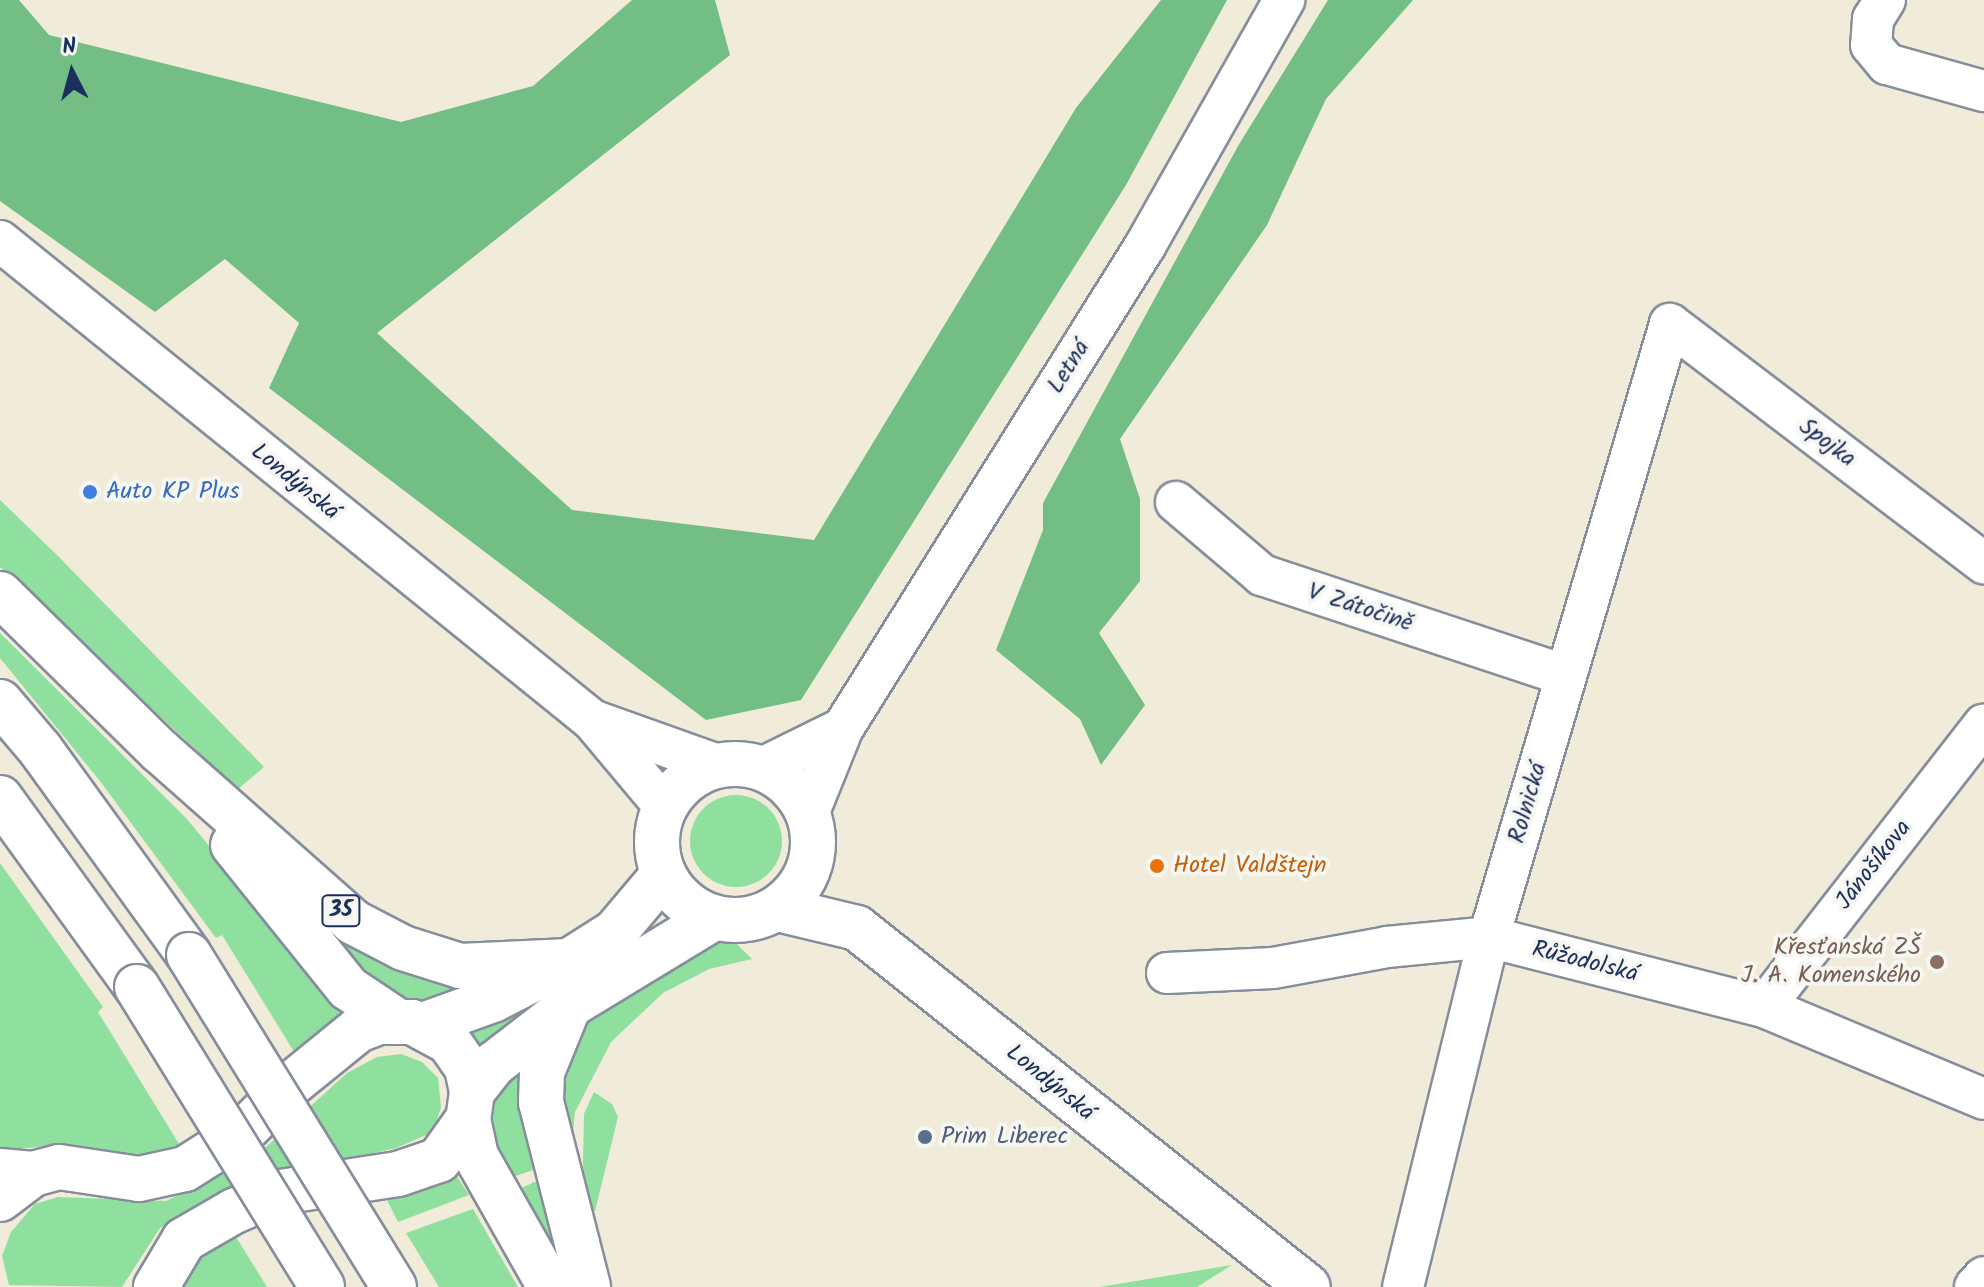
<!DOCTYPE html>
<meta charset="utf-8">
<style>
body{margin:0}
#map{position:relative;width:1984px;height:1287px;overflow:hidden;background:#f1ebd9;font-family:Kalam,sans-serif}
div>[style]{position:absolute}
.green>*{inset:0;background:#8fdf9e}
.round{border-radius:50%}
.forest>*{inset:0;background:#73be85}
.roads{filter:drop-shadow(2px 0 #868d9c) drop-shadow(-2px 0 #868d9c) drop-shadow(0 2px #868d9c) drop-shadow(0 -2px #868d9c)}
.minor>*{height:40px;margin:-20px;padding:0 20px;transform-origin:20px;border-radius:20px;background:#fff}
.major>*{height:44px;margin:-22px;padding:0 22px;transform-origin:22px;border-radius:22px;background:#fff}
.major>.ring{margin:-22px;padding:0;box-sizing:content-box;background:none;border:44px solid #fff;border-radius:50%}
.highway>*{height:44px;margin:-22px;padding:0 22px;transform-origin:22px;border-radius:22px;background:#fff}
.bridges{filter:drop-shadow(2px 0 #868d9c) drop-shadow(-2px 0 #868d9c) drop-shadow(0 2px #868d9c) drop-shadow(0 -2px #868d9c)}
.highway-bridge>*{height:44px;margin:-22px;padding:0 22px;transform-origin:22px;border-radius:22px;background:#fff}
.dots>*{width:22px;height:22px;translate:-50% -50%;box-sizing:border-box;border:4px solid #f6f6f2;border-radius:50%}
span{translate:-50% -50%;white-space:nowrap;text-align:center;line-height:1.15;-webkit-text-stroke:8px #f6f6f2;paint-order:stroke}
.shield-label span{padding:2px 6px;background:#f6f6f2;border:2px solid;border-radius:6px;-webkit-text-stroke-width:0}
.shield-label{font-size:22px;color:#1b2f5e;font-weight:700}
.street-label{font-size:24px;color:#1b2f5e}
.shop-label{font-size:24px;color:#366cbe}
.left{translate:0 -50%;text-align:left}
.food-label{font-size:24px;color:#c56008}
.education-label{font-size:24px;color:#785e54}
.right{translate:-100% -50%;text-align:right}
.service-label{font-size:24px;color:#4e5e75}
.north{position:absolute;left:32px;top:32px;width:80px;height:80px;-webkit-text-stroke:6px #f6f6f2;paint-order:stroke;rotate:354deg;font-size:22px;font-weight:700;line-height:32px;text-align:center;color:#1b2f5e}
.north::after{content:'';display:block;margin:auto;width:28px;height:36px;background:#1b2f5e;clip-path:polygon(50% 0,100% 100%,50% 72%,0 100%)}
</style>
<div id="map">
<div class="green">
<div style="clip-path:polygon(0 500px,57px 555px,264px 767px,238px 789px,0 567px)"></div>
<div style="clip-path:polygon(0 633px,186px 818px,349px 1015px,301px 1063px,222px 935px,216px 938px,100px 781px,0 658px)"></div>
<div class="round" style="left:690px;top:795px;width:92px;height:92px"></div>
<div style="clip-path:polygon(0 863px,103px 1007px,98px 1012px,184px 1152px,131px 1160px,66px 1144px,0 1151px)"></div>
<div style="clip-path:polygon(338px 931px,380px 964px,430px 982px,477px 990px,411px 1006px,358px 980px,329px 940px)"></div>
<div style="clip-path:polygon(712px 939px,732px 939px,752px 959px,709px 969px,663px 993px,611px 1042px,575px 1112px,570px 1162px,557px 1118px,566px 1047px,585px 1018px)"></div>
<div style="clip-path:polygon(595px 965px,472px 1055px,452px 1032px)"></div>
<div style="clip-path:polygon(401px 1054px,422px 1062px,438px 1078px,441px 1107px,433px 1132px,396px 1148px,289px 1173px,199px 1205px,160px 1228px,122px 1287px,9px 1285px,2px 1256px,11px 1232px,35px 1204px,58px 1197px,166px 1201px,253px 1159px,347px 1073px,377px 1057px)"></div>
<div style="clip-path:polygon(522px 1064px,536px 1169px,501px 1181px,484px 1102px)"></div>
<div style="clip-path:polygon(594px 1092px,612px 1104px,618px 1117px,595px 1211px,582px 1211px,584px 1114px)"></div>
<div style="clip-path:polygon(456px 1175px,469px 1195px,398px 1222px,382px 1190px)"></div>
<div style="clip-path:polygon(539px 1180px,557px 1250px,548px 1257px,508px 1194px)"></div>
<div style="clip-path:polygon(473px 1209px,518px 1287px,439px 1287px,406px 1233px)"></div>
<div style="clip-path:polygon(233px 1232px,267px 1287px,174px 1287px,194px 1255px)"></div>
<div style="clip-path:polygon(1232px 1265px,1197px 1287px,1100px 1287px)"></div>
</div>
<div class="forest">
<div style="clip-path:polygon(0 0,19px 0,49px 35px,401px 122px,533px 86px,632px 0,715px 0,730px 55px,377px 333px,572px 510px,814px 540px,1076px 108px,1161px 0,1227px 0,1126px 185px,801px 700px,706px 720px,269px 388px,299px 323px,225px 259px,155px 312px,0 201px)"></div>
<div style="clip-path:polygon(1328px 0,1413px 0,1326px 99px,1267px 225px,1120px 439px,1140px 499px,1140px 581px,1099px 633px,1145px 705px,1101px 765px,1080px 719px,996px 650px,1043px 530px,1043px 503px,1238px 146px)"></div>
</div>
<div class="roads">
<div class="minor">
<div style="left:1885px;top:0;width:22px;rotate:122deg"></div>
<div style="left:1873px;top:19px;width:26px;rotate:94deg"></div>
<div style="left:1871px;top:45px;width:25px;rotate:50deg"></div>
<div style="left:1887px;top:64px;width:101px;rotate:15.6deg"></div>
<div style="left:0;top:241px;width:762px;rotate:38.98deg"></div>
<div style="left:592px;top:720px;width:114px;rotate:50deg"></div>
<div style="left:1176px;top:502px;width:113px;rotate:40.3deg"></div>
<div style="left:1262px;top:575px;width:319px;rotate:18.3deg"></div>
<div style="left:592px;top:720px;width:134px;rotate:19.7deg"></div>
<div style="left:762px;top:768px;width:90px;rotate:-26.3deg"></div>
<div style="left:809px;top:812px;width:91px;rotate:-68deg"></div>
<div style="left:843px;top:728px;width:569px;rotate:-57.93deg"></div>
<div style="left:1145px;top:246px;width:283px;rotate:-60.5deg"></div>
<div style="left:1167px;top:973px;width:106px;rotate:-2.7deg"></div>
<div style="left:1273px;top:968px;width:116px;rotate:-10.4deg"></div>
<div style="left:1387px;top:947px;width:102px;rotate:-5.6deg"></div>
<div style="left:1489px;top:937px;width:284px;rotate:14.3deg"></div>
<div style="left:1764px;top:1007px;width:238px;rotate:22.7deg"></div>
<div style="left:1764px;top:1007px;width:358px;rotate:-52.1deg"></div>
<div style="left:1403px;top:1287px;width:360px;rotate:-76.2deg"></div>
<div style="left:1489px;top:937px;width:639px;rotate:-73.55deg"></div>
<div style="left:1670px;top:324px;width:395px;rotate:37.3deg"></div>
<div style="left:1975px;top:1287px;width:13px;rotate:-48deg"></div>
</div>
<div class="major">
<div class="ring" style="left:657px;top:764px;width:112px;height:112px"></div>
<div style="left:778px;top:909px;width:81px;rotate:13.5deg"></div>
<div style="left:857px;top:928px;width:576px;rotate:38.52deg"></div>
<div style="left:423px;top:1025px;width:74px;rotate:-19.7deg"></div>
<div style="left:493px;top:1000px;width:85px;rotate:-27.2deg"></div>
<div style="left:569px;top:961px;width:54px;rotate:-32.2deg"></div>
<div style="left:615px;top:932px;width:75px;rotate:-49.9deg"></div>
<div style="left:472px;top:1092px;width:36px;rotate:-52deg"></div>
<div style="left:494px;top:1064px;width:95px;rotate:-37.7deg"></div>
<div style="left:569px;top:1006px;width:170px;rotate:-31.3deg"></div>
<div style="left:0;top:1199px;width:41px;rotate:-37.1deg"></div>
<div style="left:33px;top:1174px;width:27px;rotate:-15deg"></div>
<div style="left:59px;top:1167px;width:81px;rotate:8.5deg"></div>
<div style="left:139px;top:1179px;width:47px;rotate:-12.3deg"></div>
<div style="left:185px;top:1169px;width:67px;rotate:-32.3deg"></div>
<div style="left:242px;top:1133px;width:66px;rotate:-45deg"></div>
<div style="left:289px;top:1086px;width:89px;rotate:-39.1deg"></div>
<div style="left:358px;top:1030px;width:22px;rotate:-21deg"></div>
<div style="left:379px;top:1022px;width:33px"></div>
<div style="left:412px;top:1022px;width:42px;rotate:28.4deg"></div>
<div style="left:449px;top:1042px;width:32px;rotate:55deg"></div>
<div style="left:467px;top:1068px;width:25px;rotate:78deg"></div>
<div style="left:472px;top:1092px;width:27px;rotate:98deg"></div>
<div style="left:468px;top:1119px;width:50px;rotate:125.3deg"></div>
<div style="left:439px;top:1160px;width:43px;rotate:161.1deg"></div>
<div style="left:398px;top:1174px;width:119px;rotate:171.3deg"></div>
<div style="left:280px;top:1192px;width:50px;rotate:157.6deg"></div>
<div style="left:234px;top:1211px;width:58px;rotate:149.9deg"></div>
<div style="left:184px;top:1240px;width:55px;rotate:120.8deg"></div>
</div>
<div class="highway">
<div style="left:0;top:594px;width:224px;rotate:44.5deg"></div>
<div style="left:160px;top:751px;width:258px;rotate:41.5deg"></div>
<div style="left:353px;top:922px;width:56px;rotate:27.5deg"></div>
<div style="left:403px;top:948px;width:60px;rotate:17.5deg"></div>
<div style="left:460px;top:966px;width:109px;rotate:-2.6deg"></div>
<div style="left:0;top:702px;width:62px;rotate:49.6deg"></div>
<div style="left:40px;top:749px;width:254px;rotate:54.1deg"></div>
<div style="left:0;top:798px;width:233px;rotate:54.1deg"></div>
<div style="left:233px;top:845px;width:184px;rotate:51.2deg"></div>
<div style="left:348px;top:988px;width:58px;rotate:33.7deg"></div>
<div style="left:569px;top:1006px;width:71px;rotate:112.2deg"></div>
<div style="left:542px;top:1072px;width:30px;rotate:92deg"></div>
<div style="left:541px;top:1102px;width:191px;rotate:75.7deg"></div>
<div style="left:468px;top:1119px;width:38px;rotate:78deg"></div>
<div style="left:476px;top:1156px;width:150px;rotate:60.5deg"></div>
<div style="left:0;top:1171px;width:33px;rotate:5deg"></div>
</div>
</div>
<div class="bridges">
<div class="highway-bridge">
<div style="left:189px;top:955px;width:390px;rotate:58.3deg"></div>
<div style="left:137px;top:987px;width:352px;rotate:58.3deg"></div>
</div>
</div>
<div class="dots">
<div style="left:90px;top:492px;background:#3f7fe0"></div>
<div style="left:1157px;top:866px;background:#e8710a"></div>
<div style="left:1937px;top:962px;background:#8d6e63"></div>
<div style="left:925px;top:1137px;background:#5c6f8a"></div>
</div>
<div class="shield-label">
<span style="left:341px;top:911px">35</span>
</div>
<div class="street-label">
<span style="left:1069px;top:367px;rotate:-58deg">Letná</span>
<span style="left:1827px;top:443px;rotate:37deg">Spojka</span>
<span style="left:295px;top:482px;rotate:39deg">Londýnská</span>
<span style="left:1360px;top:608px;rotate:18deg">V Zátočině</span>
<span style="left:1528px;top:803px;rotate:-74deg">Rolnická</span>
<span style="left:1874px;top:865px;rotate:-52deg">Jánošíkova</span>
<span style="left:1585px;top:962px;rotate:14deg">Růžodolská</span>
<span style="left:1050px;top:1083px;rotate:39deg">Londýnská</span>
</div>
<div class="shop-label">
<span class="left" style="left:106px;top:492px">Auto KP Plus</span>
</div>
<div class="food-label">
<span class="left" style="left:1173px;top:866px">Hotel Valdštejn</span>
</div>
<div class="education-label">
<span class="right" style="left:1921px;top:962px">Křesťanská ZŠ<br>J. A. Komenského</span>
</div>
<div class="service-label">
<span class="left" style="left:941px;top:1137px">Prim Liberec</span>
</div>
<div class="north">N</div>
</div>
